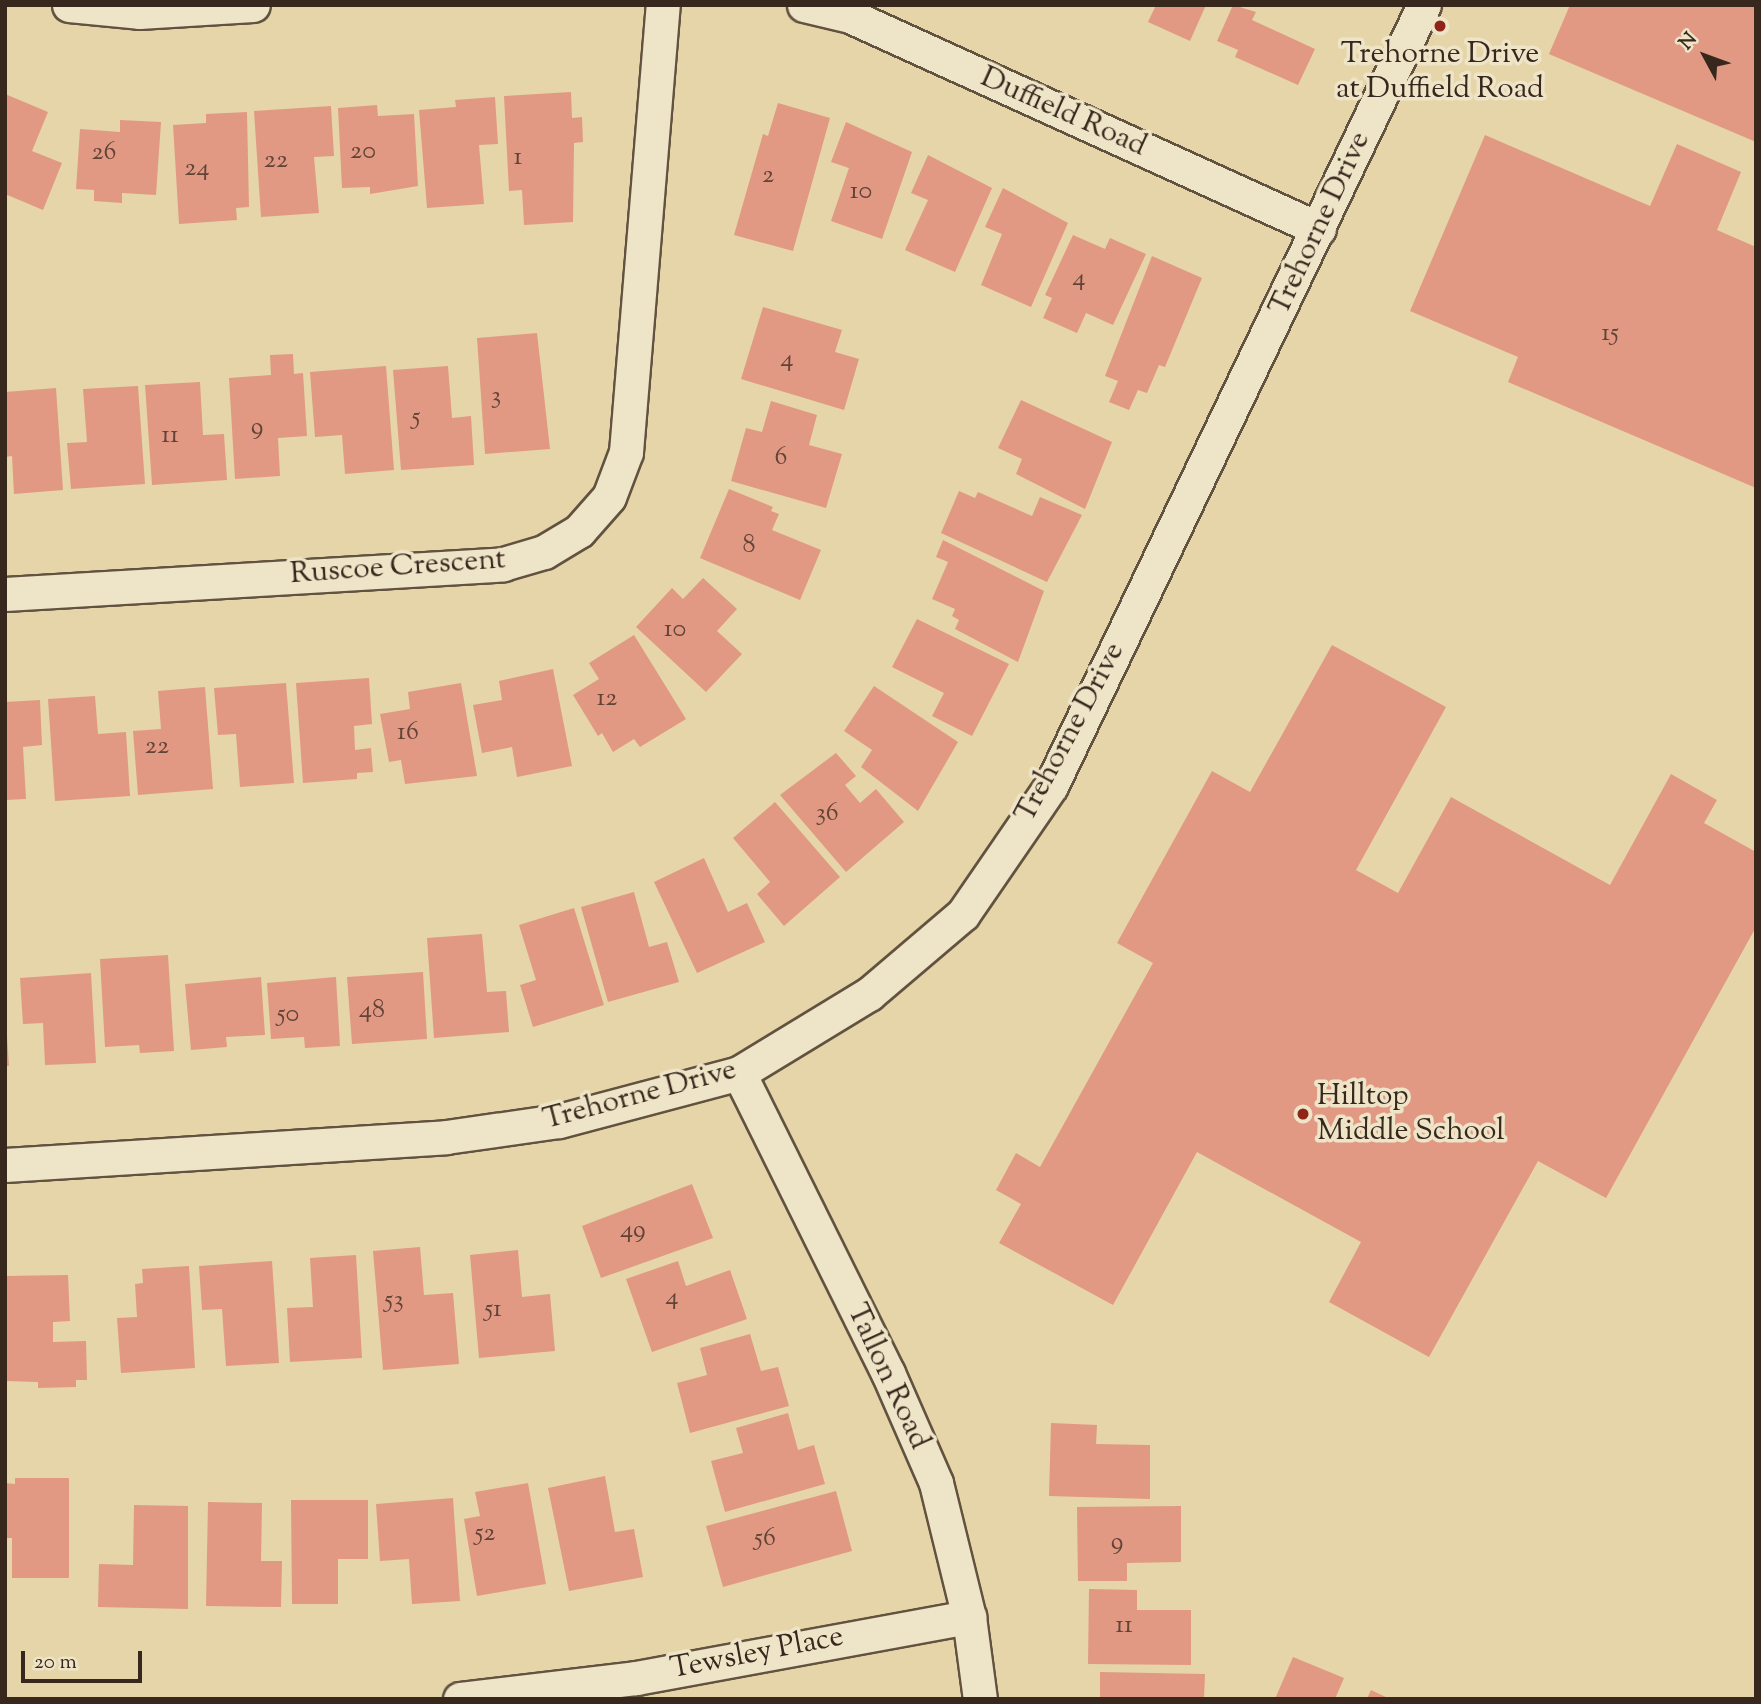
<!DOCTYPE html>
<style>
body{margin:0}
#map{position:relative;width:1761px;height:1704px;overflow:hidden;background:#e5d5a9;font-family:"Sorts Mill Goudy",serif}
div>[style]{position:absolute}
.building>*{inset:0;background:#e19984}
.roads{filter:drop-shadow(2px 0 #625240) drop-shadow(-2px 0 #625240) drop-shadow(0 2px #625240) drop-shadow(0 -2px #625240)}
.street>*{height:33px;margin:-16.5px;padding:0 16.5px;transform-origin:16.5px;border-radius:16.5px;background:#eee4c7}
.dots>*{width:19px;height:19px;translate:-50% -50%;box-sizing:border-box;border:4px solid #eee4c7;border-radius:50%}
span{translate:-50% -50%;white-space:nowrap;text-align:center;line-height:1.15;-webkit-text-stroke:7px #eee4c7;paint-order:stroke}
.number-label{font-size:26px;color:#624437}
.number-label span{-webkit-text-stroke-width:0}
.poi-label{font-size:30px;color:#37271d}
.left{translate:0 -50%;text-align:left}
.street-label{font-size:30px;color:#37271d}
.frame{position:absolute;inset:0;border:7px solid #37271d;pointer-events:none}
.north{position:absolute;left:1670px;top:21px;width:70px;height:70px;-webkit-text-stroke:5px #eee4c7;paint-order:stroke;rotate:311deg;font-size:19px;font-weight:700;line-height:28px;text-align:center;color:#37271d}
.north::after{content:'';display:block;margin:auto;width:24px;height:32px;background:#37271d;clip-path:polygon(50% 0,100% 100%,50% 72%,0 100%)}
.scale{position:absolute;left:21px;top:1651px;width:121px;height:32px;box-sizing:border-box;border:4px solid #37271d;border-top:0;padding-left:9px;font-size:21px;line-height:24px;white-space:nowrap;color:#37271d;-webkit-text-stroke:5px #eee4c7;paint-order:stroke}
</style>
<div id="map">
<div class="building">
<div style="clip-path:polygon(1156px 5px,1206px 5px,1190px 41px,1148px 22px)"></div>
<div style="clip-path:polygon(1233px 5px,1256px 12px,1252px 20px,1315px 49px,1298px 85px,1235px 57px,1238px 50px,1217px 41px)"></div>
<div style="clip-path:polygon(1570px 5px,1756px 5px,1756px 142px,1549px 54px)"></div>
<div style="clip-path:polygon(571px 92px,572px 118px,582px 117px,583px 142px,574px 143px,573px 222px,524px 225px,522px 190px,509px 191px,504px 96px)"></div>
<div style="clip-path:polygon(5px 94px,48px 112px,32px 151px,62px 163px,43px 210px,5px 194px)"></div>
<div style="clip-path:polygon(495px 97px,498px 144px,479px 145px,484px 204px,427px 208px,419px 110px,456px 107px,455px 100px)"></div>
<div style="clip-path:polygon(778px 103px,830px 118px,793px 251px,734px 235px,763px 134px,768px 136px)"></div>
<div style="clip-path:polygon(377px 105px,378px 116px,414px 114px,418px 186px,370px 194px,370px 187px,342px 188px,338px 108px)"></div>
<div style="clip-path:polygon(331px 106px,334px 156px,314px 157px,319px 213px,261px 217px,254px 111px)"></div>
<div style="clip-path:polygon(247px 112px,249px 207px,236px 208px,237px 220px,179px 224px,173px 125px,206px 123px,206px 114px)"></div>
<div style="clip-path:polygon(120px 120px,161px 122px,156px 195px,122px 193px,122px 203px,94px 201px,94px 190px,76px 189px,80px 129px,120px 132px)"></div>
<div style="clip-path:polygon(846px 122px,912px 152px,882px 239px,831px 221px,849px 168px,831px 162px)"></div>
<div style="clip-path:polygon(1485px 135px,1650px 206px,1677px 144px,1741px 172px,1717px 230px,1756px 247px,1756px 488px,1508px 382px,1518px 357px,1410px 311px)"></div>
<div style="clip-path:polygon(928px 155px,992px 188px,955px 272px,905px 250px,928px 200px,911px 193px)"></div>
<div style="clip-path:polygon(1003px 188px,1068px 223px,1031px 307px,981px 285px,1002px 234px,985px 227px)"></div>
<div style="clip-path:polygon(1073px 235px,1105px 249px,1110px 238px,1146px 254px,1113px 325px,1086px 313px,1077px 333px,1043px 318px,1052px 298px,1045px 295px)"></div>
<div style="clip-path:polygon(1152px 256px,1202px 278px,1165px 367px,1159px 365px,1147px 393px,1138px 390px,1129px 410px,1109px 402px,1118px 381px,1105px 376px)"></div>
<div style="clip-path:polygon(763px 307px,842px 330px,835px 352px,859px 359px,844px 410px,741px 379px)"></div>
<div style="clip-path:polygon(537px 333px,550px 449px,485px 454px,477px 338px)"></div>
<div style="clip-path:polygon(293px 354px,294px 374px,303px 373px,307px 436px,278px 438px,280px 476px,235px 479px,229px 378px,271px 375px,270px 355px)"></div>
<div style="clip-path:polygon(386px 366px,394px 470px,345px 474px,342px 435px,315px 437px,310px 372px)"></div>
<div style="clip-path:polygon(448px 366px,452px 418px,471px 416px,474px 465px,401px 470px,393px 370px)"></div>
<div style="clip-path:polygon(200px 382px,203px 435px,224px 434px,227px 480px,152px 485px,145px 385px)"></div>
<div style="clip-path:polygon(138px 386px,145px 484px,71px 489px,67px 443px,87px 442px,83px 389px)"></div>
<div style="clip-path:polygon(56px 388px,63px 490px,14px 494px,12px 456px,5px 457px,5px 392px)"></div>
<div style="clip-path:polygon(1021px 400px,1112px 442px,1085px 509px,1016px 474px,1022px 459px,998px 448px)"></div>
<div style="clip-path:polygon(771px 401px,817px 415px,809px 445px,842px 454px,826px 508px,731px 481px,746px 428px,762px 432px)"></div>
<div style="clip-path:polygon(729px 489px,773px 507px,771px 511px,779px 514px,772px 530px,821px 550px,800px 600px,700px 558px)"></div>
<div style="clip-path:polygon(959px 491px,975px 498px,978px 492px,1032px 516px,1040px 497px,1082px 515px,1047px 582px,941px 533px)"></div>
<div style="clip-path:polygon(943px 540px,1044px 591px,1018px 662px,955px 629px,959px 620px,952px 616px,955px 609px,932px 599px,948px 562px,936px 557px)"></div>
<div style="clip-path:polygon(703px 578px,737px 609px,717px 631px,742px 654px,706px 692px,636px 627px,672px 588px,683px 599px)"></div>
<div style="clip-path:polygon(917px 619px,1009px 664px,972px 736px,932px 716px,944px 693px,892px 667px)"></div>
<div style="clip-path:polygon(634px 635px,686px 719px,640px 747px,634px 739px,613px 752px,602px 733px,598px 736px,573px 695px,599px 679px,589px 663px)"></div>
<div style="clip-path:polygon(1332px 645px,1446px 707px,1356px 870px,1398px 893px,1451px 797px,1610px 885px,1671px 774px,1717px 800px,1704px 823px,1756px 852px,1756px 927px,1606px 1198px,1538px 1161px,1429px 1357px,1329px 1302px,1361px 1242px,1197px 1152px,1113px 1305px,999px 1243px,1021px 1204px,996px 1190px,1016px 1153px,1040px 1167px,1153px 963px,1117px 943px,1212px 771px,1250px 792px)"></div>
<div style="clip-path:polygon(553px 669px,572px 766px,517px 777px,512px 747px,482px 753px,473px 705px,502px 700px,499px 681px)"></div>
<div style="clip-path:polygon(369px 678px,372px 724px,354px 726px,355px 750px,371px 748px,373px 772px,357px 773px,357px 779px,303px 783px,296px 683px)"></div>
<div style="clip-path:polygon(286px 683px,294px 783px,240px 787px,236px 734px,218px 735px,214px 688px)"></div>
<div style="clip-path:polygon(461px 683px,477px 776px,405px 784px,401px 760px,389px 762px,380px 714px,410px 709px,408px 692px)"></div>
<div style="clip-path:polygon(874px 686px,958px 742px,918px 811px,861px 767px,872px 750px,844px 731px)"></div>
<div style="clip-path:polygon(205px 687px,213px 789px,138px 795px,133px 731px,161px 729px,158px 691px)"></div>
<div style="clip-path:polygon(95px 696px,98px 734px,126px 732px,130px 796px,55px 801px,48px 699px)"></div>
<div style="clip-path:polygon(40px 700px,42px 745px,23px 747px,26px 799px,5px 800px,5px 702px)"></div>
<div style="clip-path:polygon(836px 753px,856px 776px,845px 785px,860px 803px,876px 789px,904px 822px,846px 872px,780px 795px)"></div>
<div style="clip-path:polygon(775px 802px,840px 877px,784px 926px,757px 894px,770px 882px,733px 838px)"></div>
<div style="clip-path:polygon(704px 858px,728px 912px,747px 903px,765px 942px,697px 973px,654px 882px)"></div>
<div style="clip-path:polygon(634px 892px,649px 947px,667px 942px,679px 982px,608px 1002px,581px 907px)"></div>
<div style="clip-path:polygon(574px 908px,604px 1005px,533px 1027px,520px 985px,536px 980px,519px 925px)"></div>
<div style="clip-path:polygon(482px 934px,487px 992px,506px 991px,509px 1032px,434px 1038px,427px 938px)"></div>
<div style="clip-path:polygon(168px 955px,174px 1051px,140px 1053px,139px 1045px,105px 1047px,100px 959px)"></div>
<div style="clip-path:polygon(423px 972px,427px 1039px,352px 1044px,347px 977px)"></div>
<div style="clip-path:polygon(91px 973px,96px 1063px,45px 1065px,43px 1023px,23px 1024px,20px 978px)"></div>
<div style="clip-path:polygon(261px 977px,265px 1035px,226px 1037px,227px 1047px,191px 1050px,185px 984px)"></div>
<div style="clip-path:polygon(336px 977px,340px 1046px,305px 1048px,304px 1037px,271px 1039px,267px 983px)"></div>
<div style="clip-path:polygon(5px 1037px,7px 1037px,9px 1066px,5px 1066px)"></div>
<div style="clip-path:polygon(692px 1184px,713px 1238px,601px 1278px,582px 1226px)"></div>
<div style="clip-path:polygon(420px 1247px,424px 1295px,453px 1293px,459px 1364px,383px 1370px,373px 1251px)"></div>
<div style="clip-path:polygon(518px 1250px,522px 1297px,550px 1294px,555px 1351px,479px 1358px,470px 1255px)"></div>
<div style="clip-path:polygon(356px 1255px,362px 1358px,290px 1362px,287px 1308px,313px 1307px,310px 1258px)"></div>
<div style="clip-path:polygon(272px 1261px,279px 1363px,226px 1366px,222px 1309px,202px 1310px,199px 1266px)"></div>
<div style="clip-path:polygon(678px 1261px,686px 1286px,730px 1270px,747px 1319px,652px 1352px,626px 1279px)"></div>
<div style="clip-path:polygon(189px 1266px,195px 1368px,121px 1373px,117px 1318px,137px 1317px,135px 1284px,143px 1283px,142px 1269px)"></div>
<div style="clip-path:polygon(68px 1275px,70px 1321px,53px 1322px,53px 1342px,86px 1341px,87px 1380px,76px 1380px,76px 1387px,38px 1388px,38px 1382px,5px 1381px,5px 1276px)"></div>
<div style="clip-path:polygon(750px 1334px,761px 1371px,778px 1367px,789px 1406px,690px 1433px,677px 1383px,707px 1375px,700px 1348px)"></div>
<div style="clip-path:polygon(788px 1413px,798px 1450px,814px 1445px,825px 1484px,725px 1512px,711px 1461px,743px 1453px,736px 1428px)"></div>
<div style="clip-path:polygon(1051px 1423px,1097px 1425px,1096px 1444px,1150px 1445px,1150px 1499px,1049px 1496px)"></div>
<div style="clip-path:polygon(605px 1476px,615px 1532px,634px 1529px,643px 1577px,569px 1591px,548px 1488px)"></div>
<div style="clip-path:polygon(15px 1478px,69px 1478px,69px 1578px,12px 1578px,12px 1538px,5px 1538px,5px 1483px,15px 1484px)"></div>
<div style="clip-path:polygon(528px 1483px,546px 1584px,477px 1596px,464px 1519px,480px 1516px,475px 1492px)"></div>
<div style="clip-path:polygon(836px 1491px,852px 1551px,723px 1587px,706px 1526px)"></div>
<div style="clip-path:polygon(453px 1498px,460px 1601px,412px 1604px,409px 1559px,380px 1561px,376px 1504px)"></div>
<div style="clip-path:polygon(291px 1500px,368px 1500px,368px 1559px,338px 1559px,338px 1604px,292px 1604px)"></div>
<div style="clip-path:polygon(208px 1502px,262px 1503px,261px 1561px,282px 1561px,281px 1607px,206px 1606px)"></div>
<div style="clip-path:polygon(134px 1505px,188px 1506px,188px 1609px,98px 1607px,99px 1564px,133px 1565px)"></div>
<div style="clip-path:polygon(1181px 1506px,1181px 1562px,1127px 1563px,1127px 1581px,1078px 1581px,1077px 1507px)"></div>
<div style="clip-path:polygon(1089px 1589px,1137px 1590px,1137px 1610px,1191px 1610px,1191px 1665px,1088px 1664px)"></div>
<div style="clip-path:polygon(1293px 1657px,1344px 1678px,1335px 1699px,1275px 1699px)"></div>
<div style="clip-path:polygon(1100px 1672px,1205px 1674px,1204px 1699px,1100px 1699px)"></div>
<div style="clip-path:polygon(1371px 1690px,1390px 1699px,1367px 1699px)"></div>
</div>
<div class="roads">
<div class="street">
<div style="left:69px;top:5px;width:70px;rotate:5.7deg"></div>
<div style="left:139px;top:12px;width:114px;rotate:-3.5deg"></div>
<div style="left:804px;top:5px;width:47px;rotate:13.4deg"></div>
<div style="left:850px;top:16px;width:515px;rotate:24.43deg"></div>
<div style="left:5px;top:594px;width:499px;rotate:-3.4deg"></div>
<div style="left:503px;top:564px;width:43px;rotate:-16.3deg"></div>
<div style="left:544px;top:552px;width:41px;rotate:-31deg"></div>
<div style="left:579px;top:531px;width:45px;rotate:-48.6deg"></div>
<div style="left:609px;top:497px;width:48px;rotate:-69.3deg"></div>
<div style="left:626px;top:452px;width:449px;rotate:-85.3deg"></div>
<div style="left:739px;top:1073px;width:335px;rotate:63.6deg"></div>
<div style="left:888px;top:1373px;width:120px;rotate:66.4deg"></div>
<div style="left:936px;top:1483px;width:138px;rotate:76.2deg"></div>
<div style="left:969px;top:1617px;width:83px;rotate:82.4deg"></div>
<div style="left:5px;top:1165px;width:442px;rotate:-3.6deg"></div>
<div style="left:446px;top:1137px;width:114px;rotate:-8.1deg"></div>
<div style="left:559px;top:1121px;width:186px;rotate:-14.9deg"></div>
<div style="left:739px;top:1073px;width:152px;rotate:-31.3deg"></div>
<div style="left:869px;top:994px;width:123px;rotate:-40.4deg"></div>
<div style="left:963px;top:914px;width:155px;rotate:-55.5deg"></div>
<div style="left:1051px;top:786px;width:865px;rotate:-64.47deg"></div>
<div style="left:460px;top:1699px;width:177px;rotate:-6.8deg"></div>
<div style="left:636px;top:1678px;width:339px;rotate:-10.4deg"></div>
</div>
</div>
<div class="dots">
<div style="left:1440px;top:26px;background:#8f2418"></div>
<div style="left:1303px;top:1114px;background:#8f2418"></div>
</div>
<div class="number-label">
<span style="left:363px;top:152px">20</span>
<span style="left:104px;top:153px">26</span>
<span style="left:518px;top:158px">1</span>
<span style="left:276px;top:161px">22</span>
<span style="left:197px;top:169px">24</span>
<span style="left:768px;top:176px">2</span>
<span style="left:861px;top:192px">10</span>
<span style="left:1079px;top:279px">4</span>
<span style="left:1610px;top:334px">15</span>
<span style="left:787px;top:360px">4</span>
<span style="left:496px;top:397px">3</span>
<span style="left:416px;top:418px">5</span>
<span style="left:257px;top:428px">9</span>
<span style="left:170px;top:436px">11</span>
<span style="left:781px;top:458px">6</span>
<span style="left:749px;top:546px">8</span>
<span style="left:675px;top:630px">10</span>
<span style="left:607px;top:699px">12</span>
<span style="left:408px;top:733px">16</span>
<span style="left:157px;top:747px">22</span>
<span style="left:827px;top:814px">36</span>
<span style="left:372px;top:1011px">48</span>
<span style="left:288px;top:1015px">50</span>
<span style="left:633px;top:1231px">49</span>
<span style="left:672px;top:1298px">4</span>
<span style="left:394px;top:1301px">53</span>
<span style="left:493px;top:1310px">51</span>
<span style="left:485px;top:1534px">52</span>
<span style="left:765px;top:1539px">56</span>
<span style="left:1117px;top:1543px">9</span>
<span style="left:1124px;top:1626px">11</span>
</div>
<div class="poi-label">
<span style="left:1440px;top:72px">Trehorne Drive<br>at Duffield Road</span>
<span class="left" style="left:1317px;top:1114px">Hilltop<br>Middle School</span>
</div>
<div class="street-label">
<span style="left:1063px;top:113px;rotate:24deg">Duffield Road</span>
<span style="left:1321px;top:224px;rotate:-65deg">Trehorne Drive</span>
<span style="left:398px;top:568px;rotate:-4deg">Ruscoe Crescent</span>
<span style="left:1071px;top:733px;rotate:-62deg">Trehorne Drive</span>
<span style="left:640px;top:1096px;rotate:-15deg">Trehorne Drive</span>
<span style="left:887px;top:1377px;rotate:65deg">Tallon Road</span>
<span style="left:757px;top:1654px;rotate:-11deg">Tewsley Place</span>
</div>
<div class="frame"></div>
<div class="north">N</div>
<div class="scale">20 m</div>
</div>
